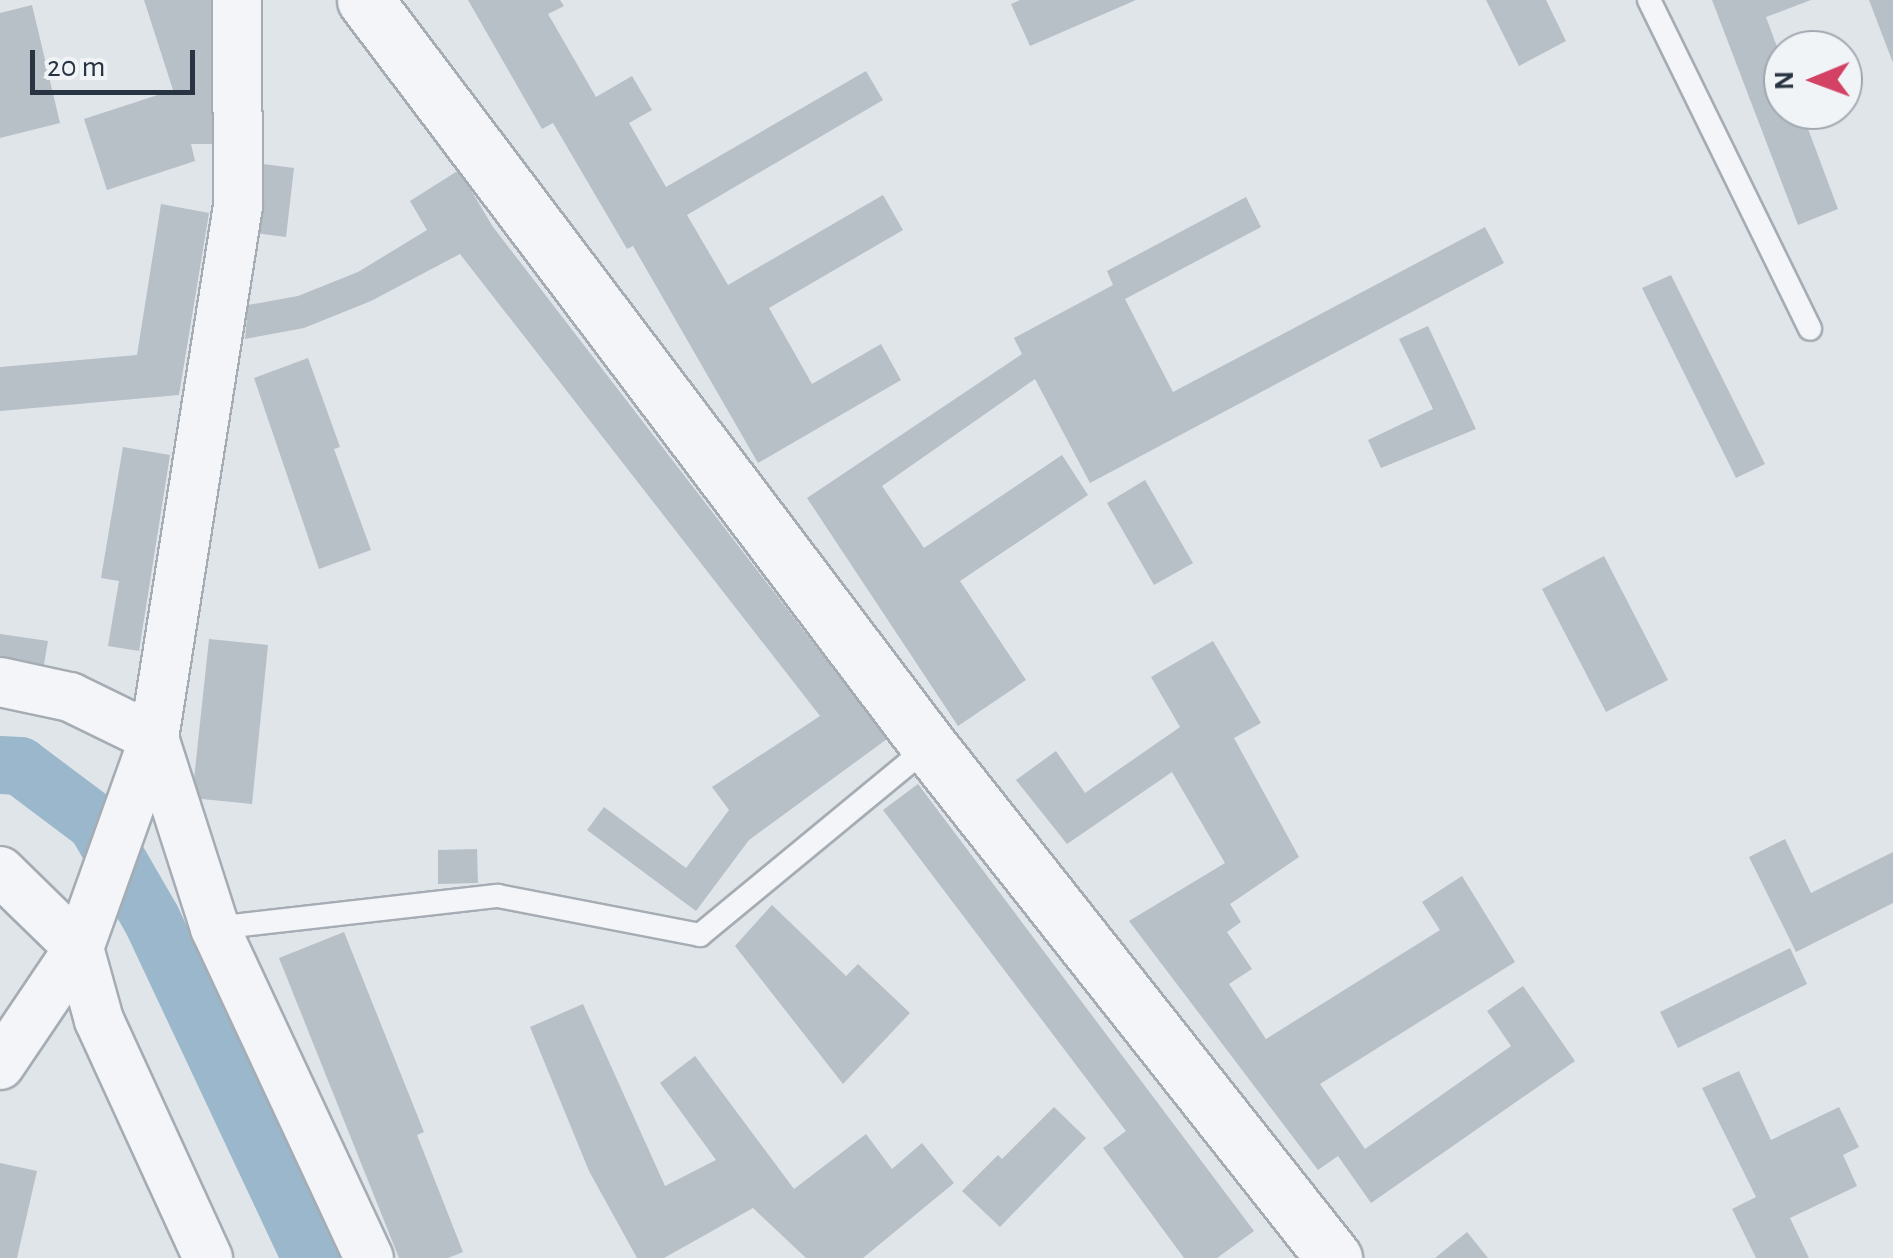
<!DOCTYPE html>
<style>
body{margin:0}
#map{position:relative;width:1893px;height:1258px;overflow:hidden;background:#e0e5ea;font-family:"Alegreya Sans",sans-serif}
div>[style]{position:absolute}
.canal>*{height:58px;margin:-29px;padding:0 29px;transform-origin:29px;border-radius:29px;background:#9ab7cb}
.building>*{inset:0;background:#b7bfc7}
.roads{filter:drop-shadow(2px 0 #a5acb4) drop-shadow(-2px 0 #a5acb4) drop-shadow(0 2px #a5acb4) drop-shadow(0 -2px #a5acb4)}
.service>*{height:22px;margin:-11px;padding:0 11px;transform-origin:11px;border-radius:11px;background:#f3f5f8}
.minor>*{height:48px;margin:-24px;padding:0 24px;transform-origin:24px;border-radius:24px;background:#f3f5f8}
.tertiary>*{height:55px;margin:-27.5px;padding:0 27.5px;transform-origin:27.5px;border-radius:27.5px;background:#f3f5f8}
span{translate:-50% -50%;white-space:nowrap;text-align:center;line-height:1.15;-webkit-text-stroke:8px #f0f4f7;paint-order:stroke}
.north{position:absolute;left:1763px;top:30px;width:100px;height:100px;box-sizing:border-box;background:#f0f4f7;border:2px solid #a0a7af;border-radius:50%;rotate:269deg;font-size:28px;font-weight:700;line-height:40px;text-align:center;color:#283442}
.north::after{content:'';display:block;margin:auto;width:35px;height:45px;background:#d34165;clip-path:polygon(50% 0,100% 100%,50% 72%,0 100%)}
.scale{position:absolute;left:30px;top:50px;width:165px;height:45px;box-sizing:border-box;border:5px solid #283442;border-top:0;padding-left:12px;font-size:30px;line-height:35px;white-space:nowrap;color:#283442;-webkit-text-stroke:8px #f0f4f7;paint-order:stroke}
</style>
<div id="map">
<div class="canal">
<div style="left:0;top:765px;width:20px;rotate:3deg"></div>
<div style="left:20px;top:766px;width:95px;rotate:36.9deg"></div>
<div style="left:96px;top:823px;width:112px;rotate:60deg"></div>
<div style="left:152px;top:920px;width:374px;rotate:64.8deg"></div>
</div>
<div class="building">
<div style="clip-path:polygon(144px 0,219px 0,219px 144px,191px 144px,195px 161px,107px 190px,84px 119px,173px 90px)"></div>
<div style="clip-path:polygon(468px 0,560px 0,564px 6px,548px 14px,596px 97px,632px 76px,652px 110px,629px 123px,666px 187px,866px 71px,883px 100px,687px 215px,728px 285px,883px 195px,903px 230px,769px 308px,812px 384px,881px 344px,901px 380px,758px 463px,633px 246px,627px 249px,553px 123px,542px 129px)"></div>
<div style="clip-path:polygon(1020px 0,1136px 0,1030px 46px,1011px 4px)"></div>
<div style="clip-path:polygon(1486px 0,1546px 0,1566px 41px,1519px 66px)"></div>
<div style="clip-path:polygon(1712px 0,1811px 0,1766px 17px,1783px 63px,1783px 110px,1801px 110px,1838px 209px,1798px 225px)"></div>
<div style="clip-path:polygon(1869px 0,1893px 0,1893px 63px)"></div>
<div style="clip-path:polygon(32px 5px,60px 123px,0 138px,0 13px)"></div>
<div style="clip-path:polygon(263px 164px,294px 168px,286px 237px,255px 233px)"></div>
<div style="clip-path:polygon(459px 170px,493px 227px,887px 739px,749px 840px,696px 911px,587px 830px,604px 807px,686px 868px,729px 810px,712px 787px,820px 716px,460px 254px,371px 301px,304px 328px,245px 339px,248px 305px,298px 296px,358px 272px,427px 230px,410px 201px)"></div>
<div style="clip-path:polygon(1246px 197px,1261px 227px,1125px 299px,1173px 392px,1485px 227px,1504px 263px,1090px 483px,1035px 379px,882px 486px,924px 548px,1062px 455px,1088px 495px,960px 581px,1026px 680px,958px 726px,807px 498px,1022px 354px,1014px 338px,1113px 285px,1107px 271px)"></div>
<div style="clip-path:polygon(161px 204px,209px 213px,179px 395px,0 411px,0 367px,137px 355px)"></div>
<div style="clip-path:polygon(1671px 275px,1765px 464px,1736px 478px,1642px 288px)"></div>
<div style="clip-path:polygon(1428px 326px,1476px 429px,1381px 468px,1368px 440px,1433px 409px,1399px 339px)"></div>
<div style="clip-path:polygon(308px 358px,340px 447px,334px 449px,371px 550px,319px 569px,254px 378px)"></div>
<div style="clip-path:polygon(123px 447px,170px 455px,139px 651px,108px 646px,119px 581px,101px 578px)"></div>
<div style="clip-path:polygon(1145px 480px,1193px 563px,1154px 585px,1107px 503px)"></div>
<div style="clip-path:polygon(1604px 556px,1668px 680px,1606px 712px,1542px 589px)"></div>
<div style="clip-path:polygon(0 634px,48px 641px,43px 670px,0 663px)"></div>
<div style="clip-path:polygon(209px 639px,268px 645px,252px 804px,192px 798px)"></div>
<div style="clip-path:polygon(1213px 641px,1261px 723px,1234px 738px,1299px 857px,1230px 904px,1241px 922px,1227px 932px,1252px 969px,1229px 984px,1266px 1039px,1440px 930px,1422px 902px,1462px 876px,1515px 962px,1320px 1084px,1365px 1149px,1511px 1046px,1487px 1011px,1523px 986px,1575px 1061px,1371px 1203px,1338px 1156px,1318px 1170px,1129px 921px,1225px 863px,1172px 772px,1067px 844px,1016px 780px,1056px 751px,1085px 793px,1180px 727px,1151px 677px)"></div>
<div style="clip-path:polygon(918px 784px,1254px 1231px,1217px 1258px,1184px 1258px,1103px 1148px,1126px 1131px,883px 810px)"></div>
<div style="clip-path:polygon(1785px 839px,1811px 893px,1893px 852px,1893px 903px,1796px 952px,1749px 857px)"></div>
<div style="clip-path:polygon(477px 849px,478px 883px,438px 884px,438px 850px)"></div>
<div style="clip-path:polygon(772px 905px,846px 976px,858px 964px,910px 1013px,843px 1084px,735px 946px)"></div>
<div style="clip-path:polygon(344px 932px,424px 1132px,417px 1135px,463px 1252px,448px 1258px,399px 1258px,279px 958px)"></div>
<div style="clip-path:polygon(1790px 948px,1807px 984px,1678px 1048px,1660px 1012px)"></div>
<div style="clip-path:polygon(583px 1004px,665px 1186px,716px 1160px,660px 1083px,695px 1056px,794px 1189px,866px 1134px,892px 1169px,922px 1143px,954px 1183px,863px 1258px,806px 1258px,753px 1208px,664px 1258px,637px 1258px,589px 1171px,530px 1027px)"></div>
<div style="clip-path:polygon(1739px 1071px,1771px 1140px,1839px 1107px,1859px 1147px,1843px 1155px,1857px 1186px,1790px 1218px,1809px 1258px,1756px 1258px,1732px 1209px,1756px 1197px,1702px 1088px)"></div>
<div style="clip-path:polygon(1054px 1107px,1086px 1138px,1000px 1227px,962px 1191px,998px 1155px,1002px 1159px)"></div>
<div style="clip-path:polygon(0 1163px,37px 1171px,17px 1258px,0 1258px)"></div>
<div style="clip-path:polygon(1467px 1232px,1488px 1258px,1435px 1258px)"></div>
</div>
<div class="roads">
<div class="service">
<div style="left:1649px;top:0;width:366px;rotate:63.9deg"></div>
<div style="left:215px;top:928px;width:285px;rotate:-6.5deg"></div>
<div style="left:498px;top:896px;width:206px;rotate:10.9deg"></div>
<div style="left:700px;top:935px;width:297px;rotate:-39.5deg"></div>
</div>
<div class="minor">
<div style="left:0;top:682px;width:72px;rotate:12.1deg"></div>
<div style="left:70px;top:697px;width:93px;rotate:26deg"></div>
<div style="left:154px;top:738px;width:200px;rotate:72.2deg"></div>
<div style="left:215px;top:928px;width:364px;rotate:65deg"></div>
<div style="left:0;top:871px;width:110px;rotate:44.3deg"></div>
<div style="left:79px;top:948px;width:75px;rotate:74.5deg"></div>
<div style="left:99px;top:1020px;width:262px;rotate:65.4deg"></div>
<div style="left:0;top:1065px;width:141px;rotate:-56deg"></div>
<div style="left:79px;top:948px;width:223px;rotate:-70.3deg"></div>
<div style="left:154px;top:738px;width:539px;rotate:-81.03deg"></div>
<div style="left:238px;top:206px;width:206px;rotate:-90.3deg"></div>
</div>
<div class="tertiary">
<div style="left:365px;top:0;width:935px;rotate:52.91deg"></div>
<div style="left:929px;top:746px;width:653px;rotate:51.66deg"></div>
</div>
</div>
<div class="north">N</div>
<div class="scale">20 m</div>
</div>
